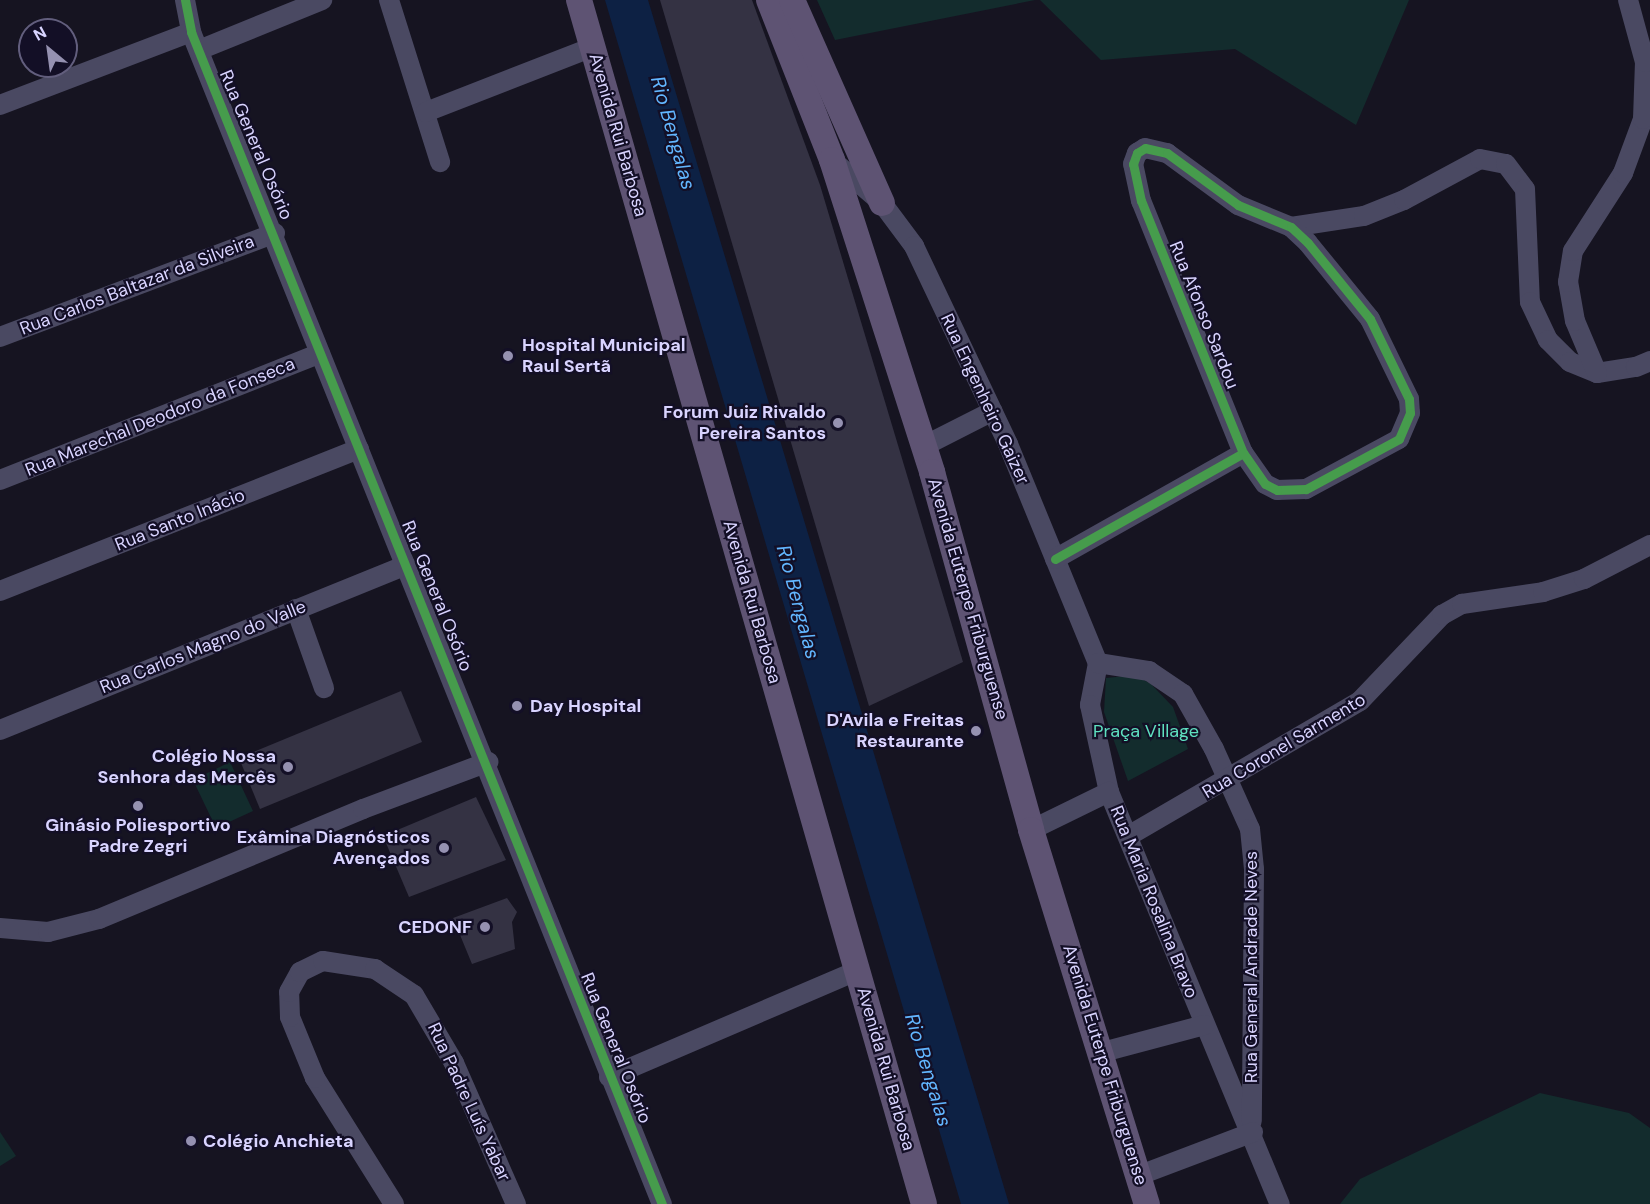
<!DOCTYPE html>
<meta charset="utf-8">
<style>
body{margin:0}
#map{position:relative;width:1650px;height:1204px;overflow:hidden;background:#161421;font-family:"DM Sans",sans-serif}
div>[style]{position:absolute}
.green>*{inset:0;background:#132c2d}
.water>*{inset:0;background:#0d2144}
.building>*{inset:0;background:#343243}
.minor>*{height:20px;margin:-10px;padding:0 10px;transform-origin:10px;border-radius:10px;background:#4a4962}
.major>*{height:26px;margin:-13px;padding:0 13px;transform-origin:13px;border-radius:13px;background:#5e5373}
.cycleway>*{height:9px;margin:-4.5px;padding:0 4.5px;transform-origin:4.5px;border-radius:4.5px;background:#469c4c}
.dots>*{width:16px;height:16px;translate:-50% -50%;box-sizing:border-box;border:3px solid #130f26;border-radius:50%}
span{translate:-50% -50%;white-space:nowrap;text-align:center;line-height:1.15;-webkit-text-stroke:4.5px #130f26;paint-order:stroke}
.street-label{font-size:18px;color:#d9d4ff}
.poi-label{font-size:18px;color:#d9d4ff;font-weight:700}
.left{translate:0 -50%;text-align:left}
.right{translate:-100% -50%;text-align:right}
.park-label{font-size:18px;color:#5fe0c0}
.water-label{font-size:20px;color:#62b6ff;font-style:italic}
.north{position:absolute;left:18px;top:18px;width:60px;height:60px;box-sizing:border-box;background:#130f26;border:2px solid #625e7d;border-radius:50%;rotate:331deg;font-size:16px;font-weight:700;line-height:24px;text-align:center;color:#d9d4ff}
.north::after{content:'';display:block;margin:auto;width:21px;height:27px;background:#9591b1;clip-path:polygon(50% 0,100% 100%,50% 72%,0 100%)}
</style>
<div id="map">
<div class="green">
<div style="clip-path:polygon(817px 0,1035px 0,835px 40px)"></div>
<div style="clip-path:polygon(1040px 0,1409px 0,1356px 125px,1235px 49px,1101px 60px)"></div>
<div style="clip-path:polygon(1135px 675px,1151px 684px,1173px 707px,1188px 749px,1128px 781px,1104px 712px,1106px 678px)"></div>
<div style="clip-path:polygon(230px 762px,253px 811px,216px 828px,193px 780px)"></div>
<div style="clip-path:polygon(1540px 1093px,1629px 1113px,1650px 1128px,1650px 1204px,1340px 1204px,1360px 1179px)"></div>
<div style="clip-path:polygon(0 1132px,16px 1156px,0 1166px)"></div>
</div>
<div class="water">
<div style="clip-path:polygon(605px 0,648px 0,1009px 1204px,961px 1204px)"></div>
</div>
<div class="building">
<div style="clip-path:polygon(660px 0,752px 0,820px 185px,963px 662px,869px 706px)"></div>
<div style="clip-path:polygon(401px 691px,422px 742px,260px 809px,239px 758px)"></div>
<div style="clip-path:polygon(476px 797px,506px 860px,409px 897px,383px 836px)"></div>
<div style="clip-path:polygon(507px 898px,517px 912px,512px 922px,515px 949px,472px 964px,453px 918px)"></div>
</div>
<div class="minor">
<div style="left:185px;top:0;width:33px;rotate:79deg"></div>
<div style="left:191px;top:32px;width:1263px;rotate:68.11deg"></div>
<div style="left:389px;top:0;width:170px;rotate:72.5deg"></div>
<div style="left:199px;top:50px;width:133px;rotate:-22.1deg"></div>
<div style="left:0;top:105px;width:204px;rotate:-20.9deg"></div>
<div style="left:426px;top:112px;width:179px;rotate:-21.3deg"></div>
<div style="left:832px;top:160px;width:66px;rotate:40.7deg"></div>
<div style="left:882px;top:203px;width:54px;rotate:53.3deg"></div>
<div style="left:914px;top:246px;width:219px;rotate:64.6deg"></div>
<div style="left:1008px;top:444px;width:237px;rotate:67.7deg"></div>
<div style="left:1291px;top:227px;width:74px;rotate:-8.6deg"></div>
<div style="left:1364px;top:216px;width:43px;rotate:-21.8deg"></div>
<div style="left:1404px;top:200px;width:86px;rotate:-28.3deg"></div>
<div style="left:1480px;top:159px;width:26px;rotate:11deg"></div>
<div style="left:1506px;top:164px;width:31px;rotate:53deg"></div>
<div style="left:1525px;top:189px;width:113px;rotate:87.5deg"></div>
<div style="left:1530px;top:302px;width:42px;rotate:64.7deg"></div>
<div style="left:1548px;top:340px;width:31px;rotate:45deg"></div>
<div style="left:1570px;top:362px;width:29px;rotate:22deg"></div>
<div style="left:1597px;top:373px;width:39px;rotate:-9deg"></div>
<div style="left:1636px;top:367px;width:15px;rotate:-23deg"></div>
<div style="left:0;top:337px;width:294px;rotate:-20.7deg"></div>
<div style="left:1597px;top:373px;width:56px;rotate:-112.9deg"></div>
<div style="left:1575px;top:321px;width:40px;rotate:-100deg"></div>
<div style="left:1568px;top:282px;width:31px;rotate:-81deg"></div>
<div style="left:1573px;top:251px;width:93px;rotate:-57.3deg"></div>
<div style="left:1623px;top:173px;width:58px;rotate:-69.7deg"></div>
<div style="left:1643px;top:119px;width:57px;rotate:-88deg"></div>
<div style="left:1645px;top:62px;width:64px;rotate:-105.3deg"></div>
<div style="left:924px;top:446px;width:77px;rotate:-26.9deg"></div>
<div style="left:0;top:480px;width:344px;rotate:-21.6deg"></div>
<div style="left:1055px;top:559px;width:216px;rotate:-29.4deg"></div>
<div style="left:1243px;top:453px;width:272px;rotate:-112deg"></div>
<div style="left:1141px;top:201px;width:38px;rotate:-102deg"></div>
<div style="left:1133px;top:164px;width:12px;rotate:-70deg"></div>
<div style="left:1137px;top:153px;width:9px;rotate:-32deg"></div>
<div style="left:1145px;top:148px;width:23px;rotate:13deg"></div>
<div style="left:1167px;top:153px;width:88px;rotate:36.2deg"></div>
<div style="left:1238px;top:205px;width:57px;rotate:22.5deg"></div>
<div style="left:1291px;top:227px;width:23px;rotate:43deg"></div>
<div style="left:1308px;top:243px;width:98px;rotate:50.8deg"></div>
<div style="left:1370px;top:319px;width:89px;rotate:64deg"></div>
<div style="left:1409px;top:399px;width:14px;rotate:86deg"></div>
<div style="left:1410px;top:413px;width:28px;rotate:113deg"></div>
<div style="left:1399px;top:439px;width:106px;rotate:151.7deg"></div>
<div style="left:1306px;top:489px;width:29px;rotate:178deg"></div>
<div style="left:1277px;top:490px;width:13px;rotate:-153deg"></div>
<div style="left:1265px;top:484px;width:38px;rotate:-125deg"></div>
<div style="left:0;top:591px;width:386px;rotate:-21.6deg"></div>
<div style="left:296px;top:609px;width:84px;rotate:70.5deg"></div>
<div style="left:1098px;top:663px;width:43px;rotate:100.8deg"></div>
<div style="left:1090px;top:705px;width:89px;rotate:77.7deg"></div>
<div style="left:1109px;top:792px;width:446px;rotate:67.5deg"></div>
<div style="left:1098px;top:663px;width:52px;rotate:8.9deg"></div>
<div style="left:1149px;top:671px;width:41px;rotate:34.1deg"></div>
<div style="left:1183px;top:694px;width:63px;rotate:60.6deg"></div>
<div style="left:1214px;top:749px;width:88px;rotate:65.8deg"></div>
<div style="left:1250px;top:829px;width:40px;rotate:84.3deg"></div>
<div style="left:1254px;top:869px;width:252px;rotate:90.5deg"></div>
<div style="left:0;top:730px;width:438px;rotate:-22.1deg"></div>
<div style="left:1031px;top:830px;width:87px;rotate:-26deg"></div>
<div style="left:1130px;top:835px;width:266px;rotate:-30.2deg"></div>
<div style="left:1360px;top:701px;width:119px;rotate:-46.4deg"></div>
<div style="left:1442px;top:615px;width:23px;rotate:-29deg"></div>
<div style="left:1462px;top:604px;width:82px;rotate:-8.4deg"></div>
<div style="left:1543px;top:592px;width:43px;rotate:-17.6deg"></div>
<div style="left:1584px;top:579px;width:74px;rotate:-27.3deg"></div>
<div style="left:0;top:928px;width:48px;rotate:4.8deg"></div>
<div style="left:48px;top:932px;width:53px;rotate:-14.3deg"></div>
<div style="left:99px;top:919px;width:286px;rotate:-22.6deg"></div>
<div style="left:363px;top:809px;width:134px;rotate:-20.6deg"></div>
<div style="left:1099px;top:1053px;width:109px;rotate:-14.9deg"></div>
<div style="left:609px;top:1077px;width:272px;rotate:-23.2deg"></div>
<div style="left:1140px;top:1175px;width:121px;rotate:-20.8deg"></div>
<div style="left:394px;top:1204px;width:149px;rotate:-122.1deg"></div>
<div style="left:315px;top:1078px;width:66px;rotate:-112.3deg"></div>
<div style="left:290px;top:1017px;width:25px;rotate:-92deg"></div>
<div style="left:289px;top:992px;width:23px;rotate:-61deg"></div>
<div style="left:300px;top:972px;width:25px;rotate:-26deg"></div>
<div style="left:323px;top:961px;width:53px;rotate:8.7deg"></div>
<div style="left:375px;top:969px;width:47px;rotate:33.7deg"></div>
<div style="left:414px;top:995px;width:79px;rotate:59.5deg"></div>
<div style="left:454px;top:1063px;width:154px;rotate:66.3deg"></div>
</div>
<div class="major">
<div style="left:579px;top:0;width:1252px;rotate:74.01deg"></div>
<div style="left:769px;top:0;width:172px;rotate:68.5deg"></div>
<div style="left:832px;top:160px;width:328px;rotate:72.2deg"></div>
<div style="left:932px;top:472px;width:371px;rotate:74.5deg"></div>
<div style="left:1031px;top:830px;width:392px;rotate:72.8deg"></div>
<div style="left:792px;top:0;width:222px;rotate:66.1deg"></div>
</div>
<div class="cycleway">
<div style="left:185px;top:0;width:33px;rotate:79deg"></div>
<div style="left:191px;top:32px;width:1263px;rotate:68.11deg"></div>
<div style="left:1055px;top:559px;width:216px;rotate:-29.4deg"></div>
<div style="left:1243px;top:453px;width:272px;rotate:-112deg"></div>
<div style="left:1141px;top:201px;width:38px;rotate:-102deg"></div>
<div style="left:1133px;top:164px;width:12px;rotate:-70deg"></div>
<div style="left:1137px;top:153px;width:9px;rotate:-32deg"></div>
<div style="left:1145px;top:148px;width:23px;rotate:13deg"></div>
<div style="left:1167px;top:153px;width:88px;rotate:36.2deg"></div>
<div style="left:1238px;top:205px;width:57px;rotate:22.5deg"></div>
<div style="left:1291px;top:227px;width:23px;rotate:43deg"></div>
<div style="left:1308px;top:243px;width:98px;rotate:50.8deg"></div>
<div style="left:1370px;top:319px;width:89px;rotate:64deg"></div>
<div style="left:1409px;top:399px;width:14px;rotate:86deg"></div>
<div style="left:1410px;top:413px;width:28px;rotate:113deg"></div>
<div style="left:1399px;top:439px;width:106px;rotate:151.7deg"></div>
<div style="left:1306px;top:489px;width:29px;rotate:178deg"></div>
<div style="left:1277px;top:490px;width:13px;rotate:-153deg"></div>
<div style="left:1265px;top:484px;width:38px;rotate:-125deg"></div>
</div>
<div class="dots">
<div style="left:508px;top:356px;background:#9591b1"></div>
<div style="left:838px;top:423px;background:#9591b1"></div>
<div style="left:517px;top:706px;background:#9591b1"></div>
<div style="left:976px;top:731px;background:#9591b1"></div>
<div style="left:288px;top:767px;background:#9591b1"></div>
<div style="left:138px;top:806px;background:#9591b1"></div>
<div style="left:444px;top:848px;background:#9591b1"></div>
<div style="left:485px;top:927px;background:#9591b1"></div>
<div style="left:191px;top:1141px;background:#9591b1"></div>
</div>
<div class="street-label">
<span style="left:618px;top:135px;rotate:74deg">Avenida Rui Barbosa</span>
<span style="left:256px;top:145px;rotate:67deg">Rua General Osório</span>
<span style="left:137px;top:285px;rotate:-21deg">Rua Carlos Baltazar da Silveira</span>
<span style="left:1204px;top:315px;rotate:68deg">Rua Afonso Sardou</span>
<span style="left:985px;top:399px;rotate:65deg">Rua Engenheiro Gaizer</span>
<span style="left:160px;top:417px;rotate:-22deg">Rua Marechal Deodoro da Fonseca</span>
<span style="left:180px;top:520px;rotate:-22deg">Rua Santo Inácio</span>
<span style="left:437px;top:596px;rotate:68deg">Rua General Osório</span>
<span style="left:968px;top:599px;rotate:74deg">Avenida Euterpe Friburguense</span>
<span style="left:752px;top:602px;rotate:74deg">Avenida Rui Barbosa</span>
<span style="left:203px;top:647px;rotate:-22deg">Rua Carlos Magno do Valle</span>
<span style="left:1284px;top:746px;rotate:-31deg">Rua Coronel Sarmento</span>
<span style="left:1154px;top:902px;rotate:68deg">Rua Maria Rosalina Bravo</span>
<span style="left:1251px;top:967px;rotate:-90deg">Rua General Andrade Neves</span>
<span style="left:616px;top:1048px;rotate:68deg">Rua General Osório</span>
<span style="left:1105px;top:1065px;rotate:73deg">Avenida Euterpe Friburguense</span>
<span style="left:886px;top:1069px;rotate:74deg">Avenida Rui Barbosa</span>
<span style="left:469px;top:1102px;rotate:65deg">Rua Padre Luís Yabar</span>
</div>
<div class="poi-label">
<span class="left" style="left:522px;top:356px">Hospital Municipal<br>Raul Sertã</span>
<span class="right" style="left:826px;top:423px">Forum Juiz Rivaldo<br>Pereira Santos</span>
<span class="left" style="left:530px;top:706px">Day Hospital</span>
<span class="right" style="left:964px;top:731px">D'Avila e Freitas<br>Restaurante</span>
<span class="right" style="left:276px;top:767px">Colégio Nossa<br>Senhora das Mercês</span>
<span style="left:138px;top:836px">Ginásio Poliesportivo<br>Padre Zegri</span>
<span class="right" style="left:430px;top:848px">Exâmina Diagnósticos<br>Avençados</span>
<span class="right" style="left:472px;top:927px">CEDONF</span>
<span class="left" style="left:203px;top:1141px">Colégio Anchieta</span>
</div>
<div class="park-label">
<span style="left:1146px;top:731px">Praça Village</span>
</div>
<div class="water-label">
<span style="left:673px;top:133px;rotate:74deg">Rio Bengalas</span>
<span style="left:798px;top:602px;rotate:75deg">Rio Bengalas</span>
<span style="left:928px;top:1070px;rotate:73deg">Rio Bengalas</span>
</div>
<div class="north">N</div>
</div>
